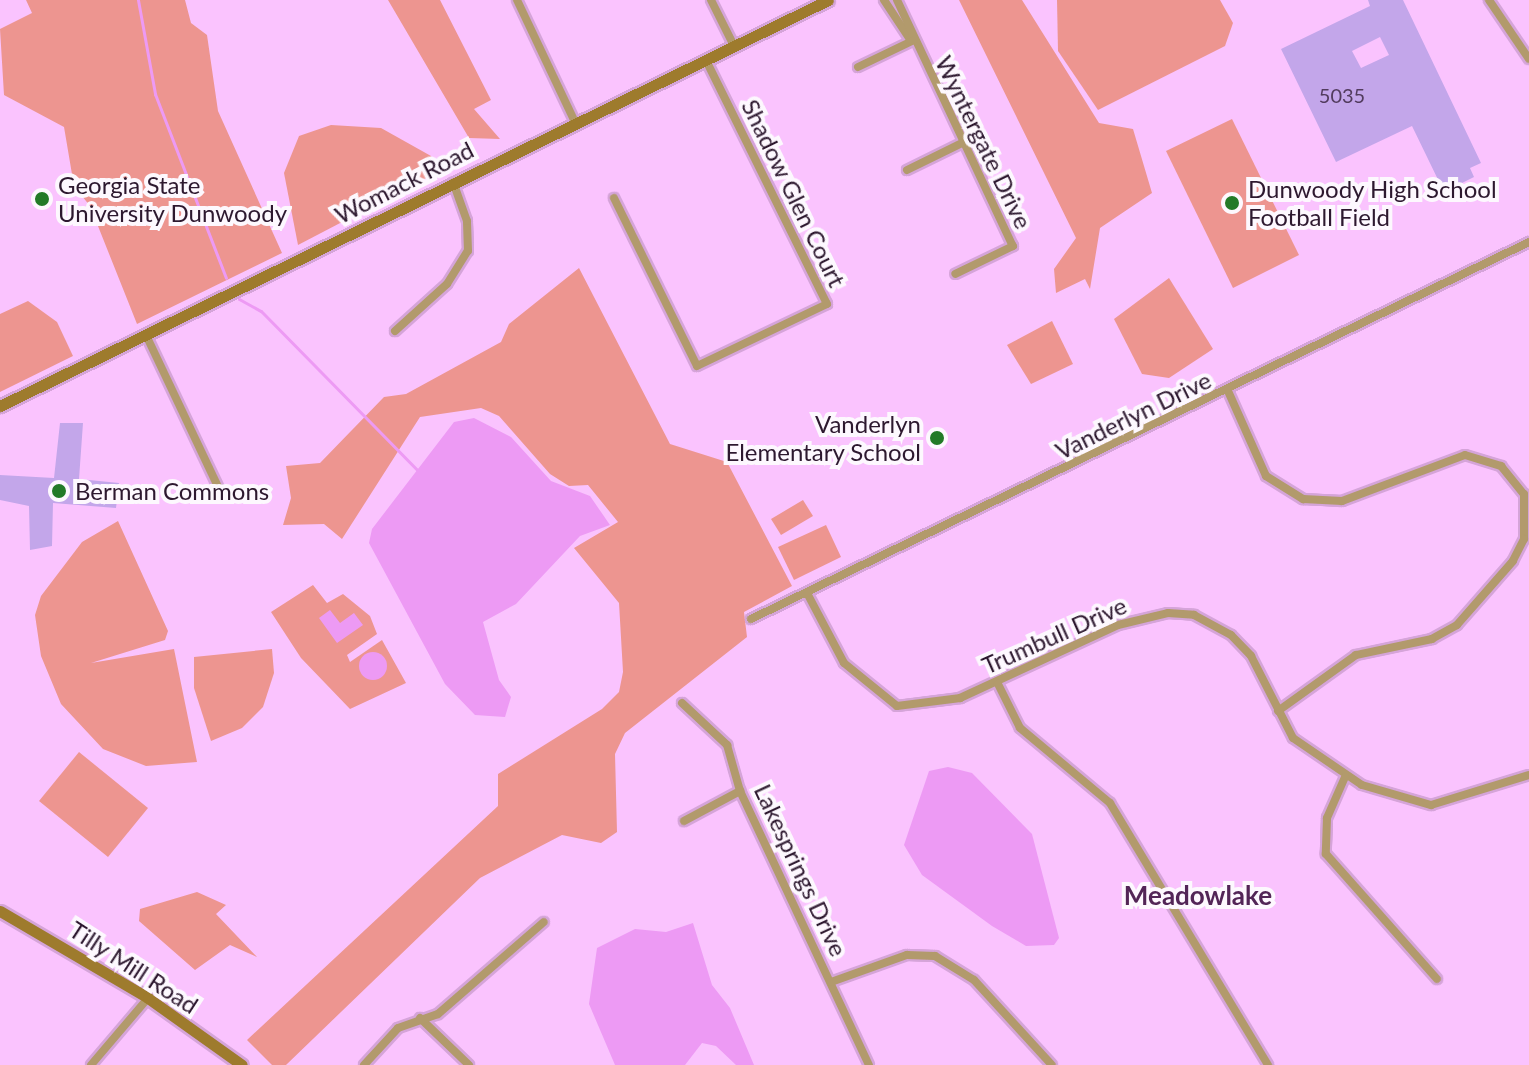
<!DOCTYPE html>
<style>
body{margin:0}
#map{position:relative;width:1529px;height:1065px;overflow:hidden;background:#fac3fe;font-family:Lato,sans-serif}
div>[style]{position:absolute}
.green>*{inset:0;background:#ed9590}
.water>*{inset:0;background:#ed9af4}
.round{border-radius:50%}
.stream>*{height:3px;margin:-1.5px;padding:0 1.5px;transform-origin:1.5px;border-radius:1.5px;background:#ed9af4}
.building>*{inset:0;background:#c3a6ea}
.roads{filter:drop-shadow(2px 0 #d5a4d9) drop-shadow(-2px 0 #d5a4d9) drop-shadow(0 2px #d5a4d9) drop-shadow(0 -2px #d5a4d9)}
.street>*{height:8px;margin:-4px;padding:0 4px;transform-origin:4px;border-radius:4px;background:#b29a6c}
.secondary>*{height:11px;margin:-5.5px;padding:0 5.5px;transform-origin:5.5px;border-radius:5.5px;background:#9e7b2d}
.dots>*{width:22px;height:22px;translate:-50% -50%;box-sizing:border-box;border:4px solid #fdf8fe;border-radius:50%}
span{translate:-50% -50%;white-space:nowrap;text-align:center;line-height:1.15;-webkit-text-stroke:8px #fdf8fe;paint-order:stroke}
.number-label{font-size:20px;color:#523c5e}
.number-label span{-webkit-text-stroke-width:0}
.street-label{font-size:24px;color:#2d182f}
.poi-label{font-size:24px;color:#2d182f}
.left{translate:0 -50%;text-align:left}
.right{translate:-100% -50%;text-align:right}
.neighbourhood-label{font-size:26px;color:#532557;font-weight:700}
</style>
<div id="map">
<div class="green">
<div style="clip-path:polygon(26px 0,185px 0,191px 23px,207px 35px,218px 111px,282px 253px,137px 324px,90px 206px,74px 186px,64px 127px,4px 95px,0 29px,32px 13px)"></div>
<div style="clip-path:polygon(388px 0,440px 0,491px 100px,474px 109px,500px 139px,469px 138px)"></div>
<div style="clip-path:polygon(959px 0,1022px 0,1099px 123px,1133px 129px,1152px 193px,1100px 228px,1090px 289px,1085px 279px,1056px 293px,1054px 269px,1076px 238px)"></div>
<div style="clip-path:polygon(1057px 0,1220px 0,1233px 23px,1225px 46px,1098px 110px,1058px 51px)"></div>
<div style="clip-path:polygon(1232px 119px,1299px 255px,1233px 288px,1166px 151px)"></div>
<div style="clip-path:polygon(331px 125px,381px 128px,431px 156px,436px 173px,298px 245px,284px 173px,299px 136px)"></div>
<div style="clip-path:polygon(579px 268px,670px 444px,727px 462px,792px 586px,744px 612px,747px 637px,625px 733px,615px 754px,617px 832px,601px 843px,562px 835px,480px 878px,286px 1065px,272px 1065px,247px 1040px,498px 806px,498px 774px,602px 709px,619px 692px,623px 672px,619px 603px,574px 548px,618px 522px,588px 485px,569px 486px,550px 474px,499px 416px,481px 408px,420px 417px,342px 539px,324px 524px,283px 525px,291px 498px,286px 466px,320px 463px,384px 397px,406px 394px,501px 342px,509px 324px)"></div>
<div style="clip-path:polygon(1169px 278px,1213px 349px,1169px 378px,1142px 374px,1114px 319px)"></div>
<div style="clip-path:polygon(28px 301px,57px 322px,73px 356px,0 392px,0 314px)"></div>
<div style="clip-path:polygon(1052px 321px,1073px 364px,1031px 384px,1007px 345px)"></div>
<div style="clip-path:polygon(803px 500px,813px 516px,781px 535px,771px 519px)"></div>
<div style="clip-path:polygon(118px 521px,168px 631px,165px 640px,91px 663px,174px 649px,197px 762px,146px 766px,103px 749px,61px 704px,41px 656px,35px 615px,41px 596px,82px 542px)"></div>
<div style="clip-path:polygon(826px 525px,841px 557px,794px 580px,778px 547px)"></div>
<div style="clip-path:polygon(313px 585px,327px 603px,343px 594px,370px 616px,377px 634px,347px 655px,350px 662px,382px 640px,406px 683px,350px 709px,301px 658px,271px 612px)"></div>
<div style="clip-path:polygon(272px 649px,274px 673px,263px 707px,242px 728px,211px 741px,194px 688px,194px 657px)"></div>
<div style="clip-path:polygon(79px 752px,148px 808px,108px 857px,39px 801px)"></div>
<div style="clip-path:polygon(197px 892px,226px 905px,216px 914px,257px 957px,230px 945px,195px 970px,139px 921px,140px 909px)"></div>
</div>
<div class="water">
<div style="clip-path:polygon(474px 418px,511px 437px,551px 481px,590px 496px,610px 525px,580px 536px,516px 604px,483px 622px,499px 680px,511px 697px,505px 717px,475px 715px,445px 684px,369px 543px,372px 529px,454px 422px)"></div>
<div style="clip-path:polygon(330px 610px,340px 623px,354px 613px,363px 625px,337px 643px,319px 618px)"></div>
<div class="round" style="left:359px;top:652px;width:28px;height:28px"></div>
<div style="clip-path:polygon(948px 767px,972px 773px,1032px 834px,1059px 938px,1054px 945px,1026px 946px,992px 926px,922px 875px,904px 845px,929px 771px)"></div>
<div style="clip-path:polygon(693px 923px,712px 985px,730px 1008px,754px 1065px,736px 1065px,716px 1046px,702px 1043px,685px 1065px,615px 1065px,589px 1004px,597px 948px,635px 929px,666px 932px)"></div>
</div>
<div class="stream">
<div style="left:138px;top:0;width:96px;rotate:79.7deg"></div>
<div style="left:155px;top:94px;width:197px;rotate:68.9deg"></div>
<div style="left:239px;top:299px;width:25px;rotate:29deg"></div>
<div style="left:261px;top:311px;width:224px;rotate:45.5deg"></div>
</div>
<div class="building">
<div style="clip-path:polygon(evenodd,1368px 0,1403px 0,1481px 163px,1470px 168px,1474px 177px,1444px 192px,1412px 126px,1336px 162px,1281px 49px,1370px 6px,1368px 0,1380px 37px,1389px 55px,1361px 68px,1352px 51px,1380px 37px)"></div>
<div style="clip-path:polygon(60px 423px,83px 423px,79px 479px,119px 483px,116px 508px,53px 503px,52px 546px,30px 550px,29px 506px,0 500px,0 475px,54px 478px)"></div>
</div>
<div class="roads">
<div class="street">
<div style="left:517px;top:0;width:135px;rotate:64.6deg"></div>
<div style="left:711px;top:0;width:51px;rotate:63.4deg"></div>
<div style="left:884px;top:0;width:49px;rotate:56.6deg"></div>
<div style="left:897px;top:0;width:272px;rotate:64.8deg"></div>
<div style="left:1013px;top:246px;width:64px;rotate:154.2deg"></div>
<div style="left:1489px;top:0;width:71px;rotate:55.9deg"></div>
<div style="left:858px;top:67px;width:60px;rotate:-25.7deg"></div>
<div style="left:907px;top:170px;width:61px;rotate:-26.1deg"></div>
<div style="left:614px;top:198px;width:187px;rotate:63.7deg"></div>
<div style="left:697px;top:366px;width:144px;rotate:-25.5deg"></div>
<div style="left:827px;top:304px;width:272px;rotate:-116.4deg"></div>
<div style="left:395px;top:331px;width:70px;rotate:-42.1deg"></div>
<div style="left:447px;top:284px;width:39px;rotate:-58deg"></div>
<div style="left:468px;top:251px;width:30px;rotate:-92deg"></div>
<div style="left:467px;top:221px;width:41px;rotate:-109.7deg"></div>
<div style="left:146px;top:335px;width:170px;rotate:64.6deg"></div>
<div style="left:1228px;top:391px;width:93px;rotate:65.9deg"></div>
<div style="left:1266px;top:476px;width:44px;rotate:31.9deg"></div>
<div style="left:1303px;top:499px;width:39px;rotate:3deg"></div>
<div style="left:1342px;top:501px;width:131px;rotate:-20.5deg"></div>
<div style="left:1465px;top:455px;width:38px;rotate:17deg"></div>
<div style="left:1501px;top:466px;width:36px;rotate:51deg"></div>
<div style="left:1524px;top:494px;width:45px;rotate:90deg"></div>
<div style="left:1524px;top:539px;width:25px;rotate:117deg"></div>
<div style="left:1513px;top:561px;width:85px;rotate:131.2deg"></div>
<div style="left:1457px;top:625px;width:29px;rotate:151deg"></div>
<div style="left:1432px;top:639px;width:78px;rotate:168.1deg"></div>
<div style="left:1356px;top:655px;width:96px;rotate:144.3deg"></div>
<div style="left:807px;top:593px;width:79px;rotate:62.1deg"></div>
<div style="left:844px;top:663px;width:68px;rotate:39.1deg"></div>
<div style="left:897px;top:706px;width:64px;rotate:-7.2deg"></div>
<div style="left:960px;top:698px;width:174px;rotate:-24.8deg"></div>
<div style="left:1118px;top:625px;width:51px;rotate:-13.5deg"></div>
<div style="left:1168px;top:613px;width:26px;rotate:4deg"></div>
<div style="left:1194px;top:615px;width:42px;rotate:28.4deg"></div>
<div style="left:1231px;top:635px;width:29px;rotate:46deg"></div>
<div style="left:1251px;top:656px;width:92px;rotate:62.9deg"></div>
<div style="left:1293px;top:738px;width:83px;rotate:34.3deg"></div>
<div style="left:1362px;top:785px;width:72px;rotate:16.2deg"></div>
<div style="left:1431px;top:805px;width:102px;rotate:-17deg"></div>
<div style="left:751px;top:619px;width:865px;rotate:-25.85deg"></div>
<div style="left:998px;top:684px;width:49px;rotate:63.4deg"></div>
<div style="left:1020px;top:728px;width:117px;rotate:39.8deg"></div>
<div style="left:1110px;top:803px;width:306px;rotate:58.9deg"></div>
<div style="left:682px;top:703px;width:62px;rotate:43deg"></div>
<div style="left:727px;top:745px;width:48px;rotate:74.2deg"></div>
<div style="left:740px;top:791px;width:303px;rotate:64.8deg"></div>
<div style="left:1345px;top:777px;width:45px;rotate:113.7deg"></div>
<div style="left:1327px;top:818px;width:36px;rotate:92deg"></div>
<div style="left:1326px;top:854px;width:167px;rotate:48.4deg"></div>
<div style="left:684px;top:821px;width:64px;rotate:-28.2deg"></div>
<div style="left:831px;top:982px;width:81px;rotate:-19.6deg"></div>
<div style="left:907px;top:955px;width:28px;rotate:2deg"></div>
<div style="left:935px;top:956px;width:46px;rotate:31.6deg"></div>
<div style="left:974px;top:980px;width:115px;rotate:47.5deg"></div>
<div style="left:420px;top:1018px;width:68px;rotate:43.8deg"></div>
<div style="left:91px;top:1065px;width:88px;rotate:-49.6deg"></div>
<div style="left:364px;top:1065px;width:50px;rotate:-47.4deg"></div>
<div style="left:398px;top:1028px;width:42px;rotate:-19.3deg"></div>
<div style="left:438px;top:1014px;width:140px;rotate:-41deg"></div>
</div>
<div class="secondary">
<div style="left:0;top:406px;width:922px;rotate:-26.12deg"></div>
<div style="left:0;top:911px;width:172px;rotate:30.4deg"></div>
<div style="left:148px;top:998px;width:115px;rotate:35.5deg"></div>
</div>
</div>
<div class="dots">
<div style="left:42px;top:199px;background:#237a28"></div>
<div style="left:1232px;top:203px;background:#237a28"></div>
<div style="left:937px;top:438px;background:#237a28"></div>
<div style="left:59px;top:491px;background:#237a28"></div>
</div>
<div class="number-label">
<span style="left:1342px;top:95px">5035</span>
</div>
<div class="street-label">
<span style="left:984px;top:142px;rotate:64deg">Wyntergate Drive</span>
<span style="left:404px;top:182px;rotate:-27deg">Womack Road</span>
<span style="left:794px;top:193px;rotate:64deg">Shadow Glen Court</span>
<span style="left:1133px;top:415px;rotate:-26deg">Vanderlyn Drive</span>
<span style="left:1054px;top:635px;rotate:-24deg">Trumbull Drive</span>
<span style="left:801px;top:870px;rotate:65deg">Lakesprings Drive</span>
<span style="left:134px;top:967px;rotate:33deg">Tilly Mill Road</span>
</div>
<div class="poi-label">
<span class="left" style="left:58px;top:199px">Georgia State<br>University Dunwoody</span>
<span class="left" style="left:1248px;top:203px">Dunwoody High School<br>Football Field</span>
<span class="right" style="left:921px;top:438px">Vanderlyn<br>Elementary School</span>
<span class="left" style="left:75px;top:491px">Berman Commons</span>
</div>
<div class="neighbourhood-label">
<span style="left:1198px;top:896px">Meadowlake</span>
</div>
</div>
